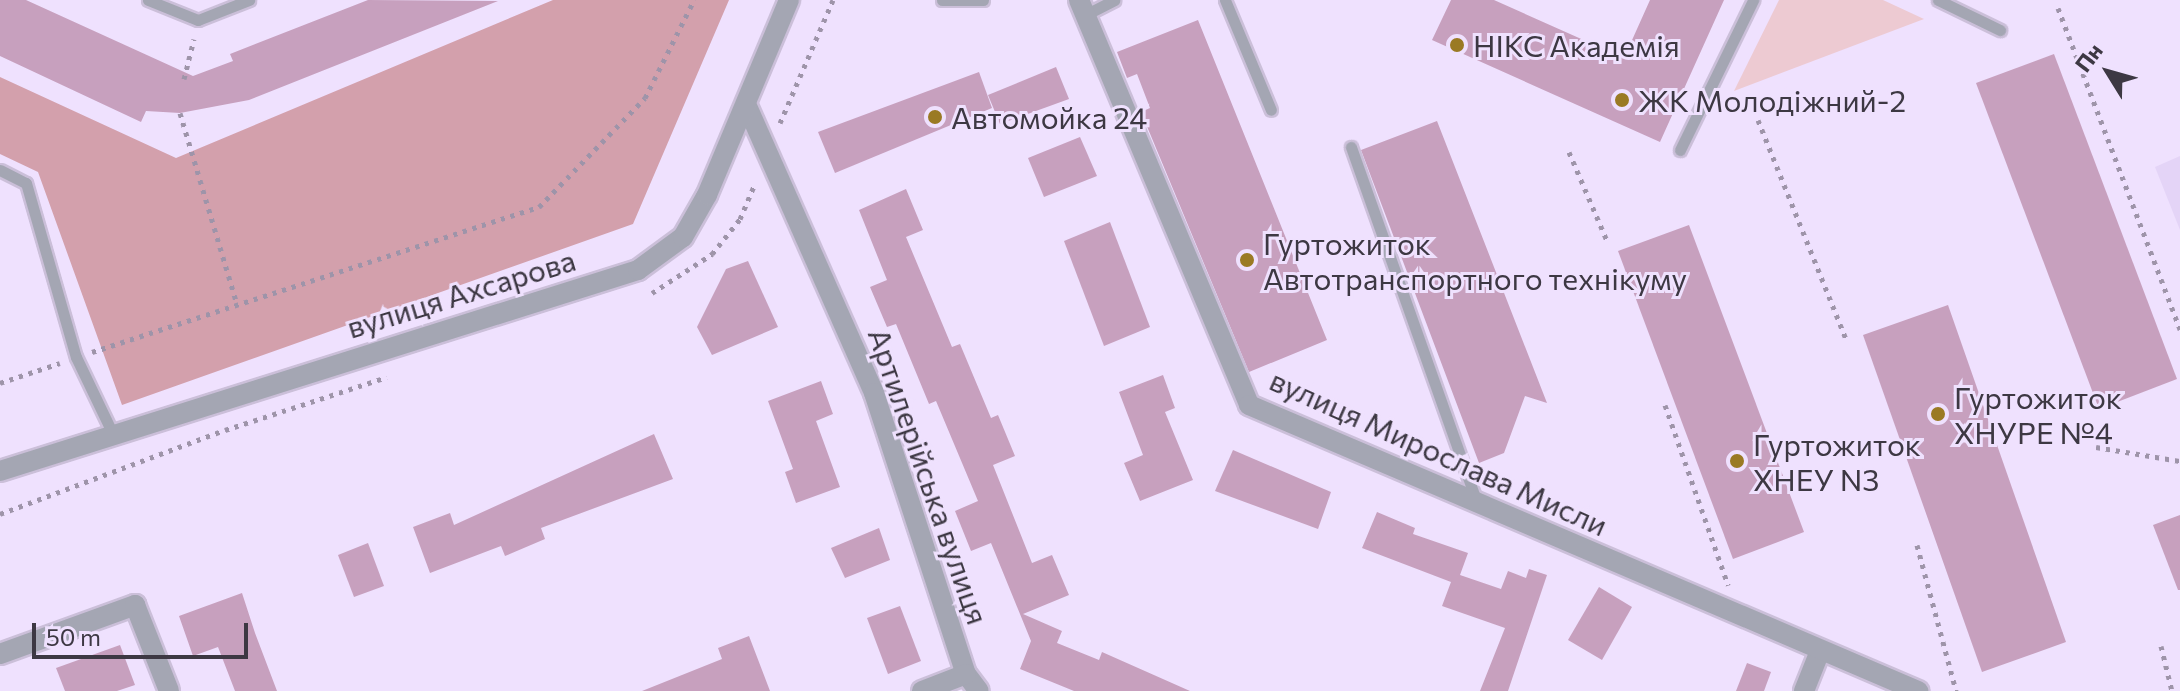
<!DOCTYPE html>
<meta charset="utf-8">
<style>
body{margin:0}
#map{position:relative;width:2180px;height:691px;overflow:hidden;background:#efe1fe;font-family:Commissioner,sans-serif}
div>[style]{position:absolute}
.built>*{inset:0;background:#e4d4f7}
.green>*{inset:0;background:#edcad2}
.forest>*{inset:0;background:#d3a0ac}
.building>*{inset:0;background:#c7a0be}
.path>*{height:5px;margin-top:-2.5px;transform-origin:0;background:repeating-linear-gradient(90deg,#9e94a9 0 4px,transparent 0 10px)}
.roads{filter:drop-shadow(2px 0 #cbbfd9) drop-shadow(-2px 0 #cbbfd9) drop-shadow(0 2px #cbbfd9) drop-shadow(0 -2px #cbbfd9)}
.service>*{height:11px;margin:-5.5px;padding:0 5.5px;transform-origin:5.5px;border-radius:5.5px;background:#a4a6b3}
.minor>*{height:20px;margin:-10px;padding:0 10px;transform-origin:10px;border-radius:10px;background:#a4a6b3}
.tertiary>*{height:20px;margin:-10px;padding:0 10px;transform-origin:10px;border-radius:10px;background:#a4a6b3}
.dots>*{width:22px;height:22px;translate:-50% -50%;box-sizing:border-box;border:4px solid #efe1fe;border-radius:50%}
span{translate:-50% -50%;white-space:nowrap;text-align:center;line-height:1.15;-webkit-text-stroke:6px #efe1fe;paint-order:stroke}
.poi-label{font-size:30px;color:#3d3843}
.left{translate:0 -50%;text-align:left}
.street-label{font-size:30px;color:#3d3843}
.north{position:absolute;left:2068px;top:32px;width:80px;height:80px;-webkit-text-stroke:6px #efe1fe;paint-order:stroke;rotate:307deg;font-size:22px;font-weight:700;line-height:32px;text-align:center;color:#3d3843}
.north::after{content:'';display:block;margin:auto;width:28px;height:36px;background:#3d3843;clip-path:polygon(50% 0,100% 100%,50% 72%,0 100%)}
.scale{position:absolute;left:32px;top:623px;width:216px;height:36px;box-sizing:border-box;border:4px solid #3d3843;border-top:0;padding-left:10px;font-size:24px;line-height:28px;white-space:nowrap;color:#3d3843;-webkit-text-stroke:6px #efe1fe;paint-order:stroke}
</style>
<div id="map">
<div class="built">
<div style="clip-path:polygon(2180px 156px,2180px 230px,2155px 167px)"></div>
</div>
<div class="green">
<div style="clip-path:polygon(1779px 0,1883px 0,1924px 19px,1734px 91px)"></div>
</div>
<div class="forest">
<div style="clip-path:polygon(553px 0,729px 0,633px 224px,122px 405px,38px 172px,0 154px,0 77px,176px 158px)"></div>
</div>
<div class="building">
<div style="clip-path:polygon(0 0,26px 0,193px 76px,233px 61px,230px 54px,368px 0,498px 1px,249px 100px,180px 113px,146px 111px,141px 122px,0 56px)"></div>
<div style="clip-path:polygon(1451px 0,1494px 0,1624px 58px,1650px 0,1724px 0,1660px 142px,1432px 40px)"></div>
<div style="clip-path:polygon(1198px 20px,1327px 340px,1249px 372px,1141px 112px,1150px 108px,1137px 74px,1127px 78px,1117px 52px)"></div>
<div style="clip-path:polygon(2054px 54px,2177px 379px,2099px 409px,1976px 83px)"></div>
<div style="clip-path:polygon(1056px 67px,1069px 99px,1000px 124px,988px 95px)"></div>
<div style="clip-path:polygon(979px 72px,992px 108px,835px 173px,818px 132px)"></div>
<div style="clip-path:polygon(1437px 121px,1547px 403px,1525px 396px,1504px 453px,1479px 463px,1361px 150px)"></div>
<div style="clip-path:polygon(1080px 137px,1097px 176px,1044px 197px,1028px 158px)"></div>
<div style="clip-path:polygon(906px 189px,923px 230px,906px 237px,952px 347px,960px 344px,991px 418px,998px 415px,1015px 456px,993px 465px,1032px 563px,1052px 555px,1069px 595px,1023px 614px,1062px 631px,1057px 643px,1099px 660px,1102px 652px,1190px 691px,1074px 691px,1020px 669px,1031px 641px,991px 543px,971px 551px,955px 511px,978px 501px,936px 401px,929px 404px,896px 324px,887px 327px,870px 287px,887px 280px,859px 210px)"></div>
<div style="clip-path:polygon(1110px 222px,1150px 327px,1104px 346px,1064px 241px)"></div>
<div style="clip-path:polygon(1689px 225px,1804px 532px,1733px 559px,1618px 251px)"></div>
<div style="clip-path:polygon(748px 261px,778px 327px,712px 355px,697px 327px,726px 269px)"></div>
<div style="clip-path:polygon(1948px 305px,2066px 642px,1982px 672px,1863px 335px)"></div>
<div style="clip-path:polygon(1163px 375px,1175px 408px,1165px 412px,1193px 480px,1140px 501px,1124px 463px,1143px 455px,1119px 392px)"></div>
<div style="clip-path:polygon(821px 381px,833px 414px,816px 421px,840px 487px,796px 503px,785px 472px,793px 469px,768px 401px)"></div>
<div style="clip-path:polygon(654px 434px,673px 479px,541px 528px,545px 539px,505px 556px,501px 546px,430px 573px,413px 527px,450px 513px,454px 525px)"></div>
<div style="clip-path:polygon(1233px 450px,1331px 492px,1318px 529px,1215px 491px)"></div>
<div style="clip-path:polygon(1377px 512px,1415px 528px,1413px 534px,1468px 553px,1460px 575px,1501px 589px,1508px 571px,1526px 578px,1529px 569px,1547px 575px,1508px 691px,1480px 691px,1505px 628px,1442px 606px,1451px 582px,1362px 548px)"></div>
<div style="clip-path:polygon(2180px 515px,2180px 590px,2178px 590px,2153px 525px)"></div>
<div style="clip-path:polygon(879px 528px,890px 560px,845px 578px,831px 548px)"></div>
<div style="clip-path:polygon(368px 543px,384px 586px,354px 597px,338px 555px)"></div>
<div style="clip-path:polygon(1599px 587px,1632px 607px,1602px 660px,1568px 640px)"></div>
<div style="clip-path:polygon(242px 593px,255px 633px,277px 691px,235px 691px,218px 647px,193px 656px,179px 616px)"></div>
<div style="clip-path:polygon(900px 606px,921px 661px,888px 674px,867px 618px)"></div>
<div style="clip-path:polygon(749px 636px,770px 691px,642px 691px,722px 659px,718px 648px)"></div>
<div style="clip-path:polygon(120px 645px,135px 685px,117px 691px,65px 691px,56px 668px)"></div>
<div style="clip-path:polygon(1747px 663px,1771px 672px,1764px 691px,1736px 691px)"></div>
</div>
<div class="path">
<div style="left:2058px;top:8px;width:344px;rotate:69.2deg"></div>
<div style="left:184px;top:79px;width:41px;rotate:-76deg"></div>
<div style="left:180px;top:113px;width:199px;rotate:73.4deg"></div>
<div style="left:1758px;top:120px;width:238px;rotate:68.1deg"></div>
<div style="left:780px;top:123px;width:134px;rotate:-66.7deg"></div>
<div style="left:1569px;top:152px;width:99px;rotate:66.8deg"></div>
<div style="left:652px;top:293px;width:72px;rotate:-33deg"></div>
<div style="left:712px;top:254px;width:45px;rotate:-51.3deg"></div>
<div style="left:740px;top:219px;width:38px;rotate:-67deg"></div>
<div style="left:92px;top:352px;width:470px;rotate:-18deg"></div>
<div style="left:539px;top:207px;width:152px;rotate:-45.8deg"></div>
<div style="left:645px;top:98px;width:110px;rotate:-63.4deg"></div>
<div style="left:0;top:383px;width:63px;rotate:-18.4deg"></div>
<div style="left:1665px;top:405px;width:191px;rotate:70.7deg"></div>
<div style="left:2096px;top:447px;width:85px;rotate:9.5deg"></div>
<div style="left:0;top:514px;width:240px;rotate:-20.5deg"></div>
<div style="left:225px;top:430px;width:170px;rotate:-18.1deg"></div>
<div style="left:1917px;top:545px;width:151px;rotate:75deg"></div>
<div style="left:2161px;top:646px;width:46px;rotate:76.3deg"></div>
</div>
<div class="roads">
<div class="service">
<div style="left:148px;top:0;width:54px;rotate:21.8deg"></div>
<div style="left:198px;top:20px;width:55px;rotate:-21.4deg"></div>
<div style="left:942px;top:0;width:41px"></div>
<div style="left:1225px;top:0;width:119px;rotate:67.3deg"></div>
<div style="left:1938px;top:0;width:69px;rotate:25.8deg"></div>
<div style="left:1085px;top:15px;width:33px;rotate:-27deg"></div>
<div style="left:1351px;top:147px;width:378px;rotate:70.5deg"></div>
<div style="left:1680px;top:150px;width:167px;rotate:-64deg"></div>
<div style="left:0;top:170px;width:29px;rotate:27deg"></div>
<div style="left:26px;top:183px;width:181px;rotate:74deg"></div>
<div style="left:76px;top:357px;width:83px;rotate:64.4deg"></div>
</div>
<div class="minor">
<div style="left:746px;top:104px;width:316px;rotate:66.1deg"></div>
<div style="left:874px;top:393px;width:296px;rotate:71.9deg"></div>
<div style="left:966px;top:674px;width:21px;rotate:53deg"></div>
<div style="left:0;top:654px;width:144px;rotate:-19.9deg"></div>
<div style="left:135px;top:605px;width:92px;rotate:68.4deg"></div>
<div style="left:922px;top:691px;width:47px;rotate:-21.1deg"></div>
<div style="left:1804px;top:691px;width:43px;rotate:-68.2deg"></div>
</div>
<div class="tertiary">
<div style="left:1079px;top:0;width:439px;rotate:67.2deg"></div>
<div style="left:1249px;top:405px;width:728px;rotate:23.15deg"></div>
<div style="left:0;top:471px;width:669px;rotate:-17.49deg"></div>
<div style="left:638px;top:270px;width:56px;rotate:-36.3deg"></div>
<div style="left:683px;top:237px;width:48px;rotate:-60.3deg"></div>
<div style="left:707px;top:195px;width:212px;rotate:-67.2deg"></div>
</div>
</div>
<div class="dots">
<div style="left:1457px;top:45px;background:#9a7a24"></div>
<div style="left:1622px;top:100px;background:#9a7a24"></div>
<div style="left:935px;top:117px;background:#9a7a24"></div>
<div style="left:1247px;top:260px;background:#9a7a24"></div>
<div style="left:1938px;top:414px;background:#9a7a24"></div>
<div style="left:1737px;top:461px;background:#9a7a24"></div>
</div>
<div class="poi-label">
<span class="left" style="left:1473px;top:45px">НІКС Академія</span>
<span class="left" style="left:1638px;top:100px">ЖК Молодіжний-2</span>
<span class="left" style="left:951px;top:117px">Автомойка 24</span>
<span class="left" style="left:1263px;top:260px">Гуртожиток<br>Автотранспортного технікуму</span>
<span class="left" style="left:1954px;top:414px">Гуртожиток<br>ХНУРЕ №4</span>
<span class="left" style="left:1753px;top:461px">Гуртожиток<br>ХНЕУ N3</span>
</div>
<div class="street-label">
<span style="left:461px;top:293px;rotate:-17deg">вулиця Ахсарова</span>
<span style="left:1439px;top:452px;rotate:24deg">вулиця Мирослава Мисли</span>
<span style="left:929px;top:476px;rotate:71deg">Артилерійська вулиця</span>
</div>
<div class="north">Пн</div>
<div class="scale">50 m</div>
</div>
